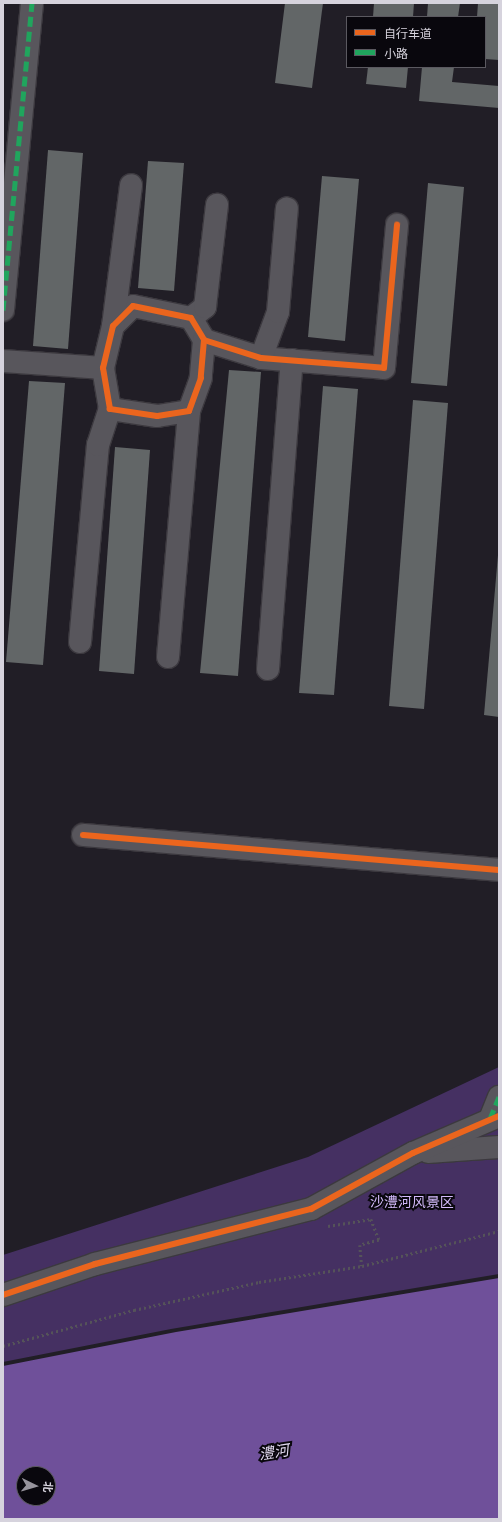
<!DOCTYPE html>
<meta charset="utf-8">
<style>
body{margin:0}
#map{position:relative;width:502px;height:1522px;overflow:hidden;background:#211e26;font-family:Raleway,"Noto Sans SC",sans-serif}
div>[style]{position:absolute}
.green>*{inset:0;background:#453062}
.water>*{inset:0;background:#6f509a}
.building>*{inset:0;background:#626667}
.path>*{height:2.5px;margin-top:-1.25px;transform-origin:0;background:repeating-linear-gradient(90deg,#555359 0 2px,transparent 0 5px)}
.roads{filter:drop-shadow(1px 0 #3c393f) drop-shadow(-1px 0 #3c393f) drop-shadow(0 1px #3c393f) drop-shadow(0 -1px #3c393f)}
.street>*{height:22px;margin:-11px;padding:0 11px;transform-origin:11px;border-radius:11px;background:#58565c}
.quiet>*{height:5px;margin-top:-2.5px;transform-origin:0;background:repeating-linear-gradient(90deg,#20a55d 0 10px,transparent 0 15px)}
.cycleway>*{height:6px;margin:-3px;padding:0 3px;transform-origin:3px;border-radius:3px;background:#eb651d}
span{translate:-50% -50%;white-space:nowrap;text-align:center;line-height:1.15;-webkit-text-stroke:4px #09070d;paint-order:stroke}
.park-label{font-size:14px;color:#d3bafb}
.water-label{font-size:15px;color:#e0d8ee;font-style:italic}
.frame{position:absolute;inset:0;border:4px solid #d6d3dd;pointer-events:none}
.legend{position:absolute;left:346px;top:16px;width:140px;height:52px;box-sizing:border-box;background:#09070d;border:1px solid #5b5960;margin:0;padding:5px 7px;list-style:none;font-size:12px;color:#d6d3dd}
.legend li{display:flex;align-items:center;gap:8px;height:20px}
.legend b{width:20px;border:1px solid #5b5960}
.north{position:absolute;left:16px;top:1466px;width:40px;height:40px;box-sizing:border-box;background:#09070d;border:1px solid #5b5960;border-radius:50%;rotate:95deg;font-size:11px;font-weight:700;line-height:16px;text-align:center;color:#d6d3dd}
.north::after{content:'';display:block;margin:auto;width:14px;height:18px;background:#97949d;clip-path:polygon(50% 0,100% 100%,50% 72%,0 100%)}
</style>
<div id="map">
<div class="green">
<div style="clip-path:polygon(499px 1067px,499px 1274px,171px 1329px,3px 1362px,3px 1255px,308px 1157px)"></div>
</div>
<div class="water">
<div style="clip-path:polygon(evenodd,499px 1278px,499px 1519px,3px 1519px,3px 1366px,176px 1332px,499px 1278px,24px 1474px,48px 1474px,48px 1498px,24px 1498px,24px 1474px)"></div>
</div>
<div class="building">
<div style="clip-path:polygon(285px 3px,323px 3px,312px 88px,275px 83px)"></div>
<div style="clip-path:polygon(374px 3px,414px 3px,413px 17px,373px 17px)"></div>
<div style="clip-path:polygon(428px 3px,460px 3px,458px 17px,427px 17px)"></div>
<div style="clip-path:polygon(478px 3px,499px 3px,499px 60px,485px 59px,485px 17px,477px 17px)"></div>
<div style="clip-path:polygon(368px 67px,408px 67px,406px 88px,366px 84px)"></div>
<div style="clip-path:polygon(422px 67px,454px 67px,452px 82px,499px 86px,499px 108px,419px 101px)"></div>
<div style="clip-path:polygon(48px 150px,83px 153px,68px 349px,33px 346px)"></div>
<div style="clip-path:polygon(148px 161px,184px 163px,174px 291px,138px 288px)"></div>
<div style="clip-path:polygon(322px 176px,359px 179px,345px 341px,308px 337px)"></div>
<div style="clip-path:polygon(428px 183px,464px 187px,447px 386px,411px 383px)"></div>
<div style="clip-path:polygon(229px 370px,261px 372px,238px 676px,200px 673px)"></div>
<div style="clip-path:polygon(29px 381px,65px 383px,43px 665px,6px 662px)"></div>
<div style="clip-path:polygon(323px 386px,358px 389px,334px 695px,299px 693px)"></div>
<div style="clip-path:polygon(413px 400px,448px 403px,424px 709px,389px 706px)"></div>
<div style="clip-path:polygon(115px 447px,150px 450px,134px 674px,99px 671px)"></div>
<div style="clip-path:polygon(498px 555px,499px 555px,499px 717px,484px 715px)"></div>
</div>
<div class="path">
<div style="left:328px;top:1226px;width:44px;rotate:-9.2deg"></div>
<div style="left:371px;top:1219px;width:22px;rotate:69deg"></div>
<div style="left:379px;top:1240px;width:20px;rotate:165deg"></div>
<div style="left:360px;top:1245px;width:21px;rotate:85deg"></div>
<div style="left:3px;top:1346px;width:136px;rotate:-15.4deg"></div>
<div style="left:134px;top:1310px;width:128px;rotate:-12.6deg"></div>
<div style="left:259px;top:1282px;width:104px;rotate:-8.8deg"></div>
<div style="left:362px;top:1266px;width:141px;rotate:-14.3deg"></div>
</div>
<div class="roads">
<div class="street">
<div style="left:133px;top:306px;width:59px;rotate:11.7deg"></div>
<div style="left:191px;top:318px;width:26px;rotate:59deg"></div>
<div style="left:204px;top:340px;width:38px;rotate:95deg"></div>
<div style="left:201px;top:378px;width:35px;rotate:110deg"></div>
<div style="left:189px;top:411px;width:32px;rotate:171deg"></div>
<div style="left:157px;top:416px;width:48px;rotate:-171.5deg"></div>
<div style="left:110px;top:409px;width:42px;rotate:-99.7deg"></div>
<div style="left:103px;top:368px;width:43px;rotate:-76.6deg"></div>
<div style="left:113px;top:326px;width:28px;rotate:-45deg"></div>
<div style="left:3px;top:310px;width:308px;rotate:-84.6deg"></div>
<div style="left:191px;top:318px;width:18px;rotate:-38deg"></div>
<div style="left:205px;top:307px;width:103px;rotate:-83.3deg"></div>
<div style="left:113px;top:326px;width:142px;rotate:-82.7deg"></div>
<div style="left:204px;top:340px;width:60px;rotate:17.5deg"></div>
<div style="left:261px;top:358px;width:123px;rotate:4.6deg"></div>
<div style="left:384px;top:368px;width:144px;rotate:-84.8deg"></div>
<div style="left:261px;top:358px;width:49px;rotate:-69.7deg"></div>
<div style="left:278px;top:312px;width:104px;rotate:-85.1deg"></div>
<div style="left:3px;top:361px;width:100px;rotate:4deg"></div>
<div style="left:80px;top:642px;width:198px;rotate:-84.8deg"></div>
<div style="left:98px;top:445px;width:38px;rotate:-72deg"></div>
<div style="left:168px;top:657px;width:247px;rotate:-85.1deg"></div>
<div style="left:268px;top:669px;width:310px;rotate:-85.6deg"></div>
<div style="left:83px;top:835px;width:417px;rotate:4.8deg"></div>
<div style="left:490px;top:1119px;width:24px;rotate:-68deg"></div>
<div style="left:428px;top:1152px;width:71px;rotate:-4deg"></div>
<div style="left:3px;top:1295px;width:97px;rotate:-18.6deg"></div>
<div style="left:95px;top:1264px;width:223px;rotate:-14.3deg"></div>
<div style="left:311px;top:1209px;width:116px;rotate:-28.8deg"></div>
<div style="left:413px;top:1153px;width:94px;rotate:-23.3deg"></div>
</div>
</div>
<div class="quiet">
<div style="left:3px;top:310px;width:308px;rotate:-84.6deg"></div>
<div style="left:490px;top:1119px;width:24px;rotate:-68deg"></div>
</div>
<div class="cycleway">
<div style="left:133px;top:306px;width:59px;rotate:11.7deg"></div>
<div style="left:191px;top:318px;width:26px;rotate:59deg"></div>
<div style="left:204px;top:340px;width:38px;rotate:95deg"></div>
<div style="left:201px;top:378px;width:35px;rotate:110deg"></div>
<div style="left:189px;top:411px;width:32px;rotate:171deg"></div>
<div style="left:157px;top:416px;width:48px;rotate:-171.5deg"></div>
<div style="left:110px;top:409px;width:42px;rotate:-99.7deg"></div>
<div style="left:103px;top:368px;width:43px;rotate:-76.6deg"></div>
<div style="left:113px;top:326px;width:28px;rotate:-45deg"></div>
<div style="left:204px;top:340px;width:60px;rotate:17.5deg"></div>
<div style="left:261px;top:358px;width:123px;rotate:4.6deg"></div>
<div style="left:384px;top:368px;width:144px;rotate:-84.8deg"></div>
<div style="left:83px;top:835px;width:417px;rotate:4.8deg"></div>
<div style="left:3px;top:1295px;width:97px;rotate:-18.6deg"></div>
<div style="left:95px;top:1264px;width:223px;rotate:-14.3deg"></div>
<div style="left:311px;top:1209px;width:116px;rotate:-28.8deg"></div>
<div style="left:413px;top:1153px;width:94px;rotate:-23.3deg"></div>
</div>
<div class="park-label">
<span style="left:412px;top:1202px">沙澧河风景区</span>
</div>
<div class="water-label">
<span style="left:274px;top:1453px;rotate:-9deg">澧河</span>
</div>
<div class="frame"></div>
<ul class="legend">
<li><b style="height:5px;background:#eb651d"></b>自行车道</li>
<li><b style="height:5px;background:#20a55d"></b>小路</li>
</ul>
<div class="north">北</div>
</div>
